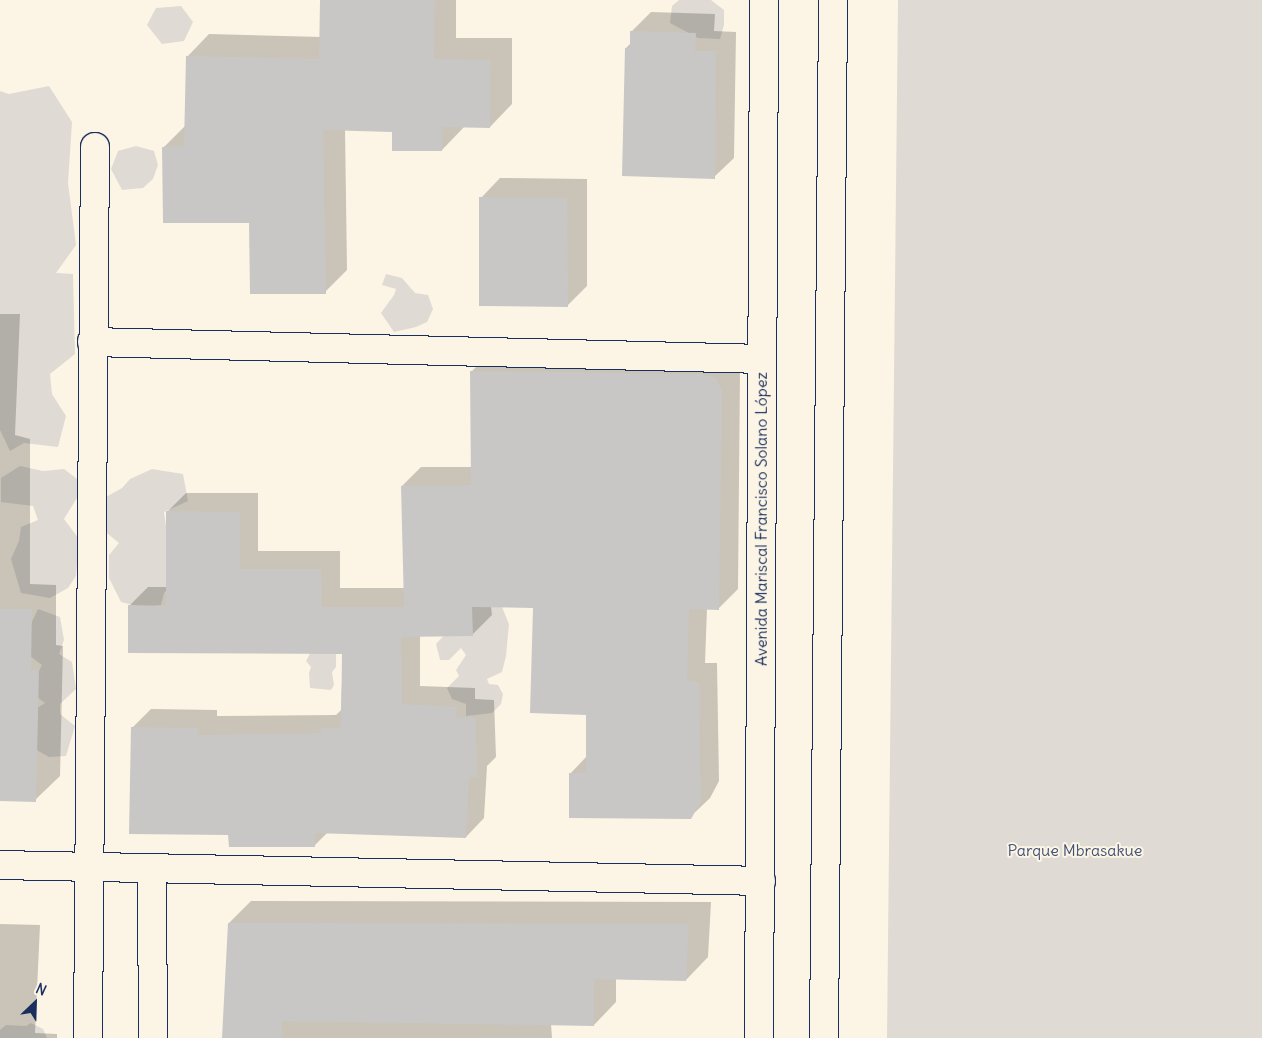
<!DOCTYPE html>
<meta charset="utf-8">
<style>
body{margin:0}
#map{position:relative;width:1262px;height:1038px;overflow:hidden;background:#fcf5e5;font-family:Delius,sans-serif}
div>[style]{position:absolute}
.green>*{inset:0;background:#dfdbd4}
.shadow>*{inset:0;background:#0003}
.building>*{inset:0;background:#c8c7c6}
.roads{filter:drop-shadow(1px 0 #1b2f5e) drop-shadow(-1px 0 #1b2f5e) drop-shadow(0 1px #1b2f5e) drop-shadow(0 -1px #1b2f5e)}
.street>*{height:28px;margin:-14px;padding:0 14px;transform-origin:14px;border-radius:14px;background:#fcf5e5}
.primary>*{height:28px;margin:-14px;padding:0 14px;transform-origin:14px;border-radius:14px;background:#fcf5e5}
span{translate:-50% -50%;white-space:nowrap;text-align:center;line-height:1.15;-webkit-text-stroke:4px #fcf5e5;paint-order:stroke}
.street-label{font-size:16px;color:#1b2f5e}
.park-label{font-size:16px;color:#425176}
.north{position:absolute;left:10px;top:978px;width:50px;height:50px;-webkit-text-stroke:4px #fcf5e5;paint-order:stroke;rotate:24deg;font-size:14px;font-weight:700;line-height:20px;text-align:center;color:#1b2f5e}
.north::after{content:'';display:block;margin:auto;width:18px;height:22px;background:#1b2f5e;clip-path:polygon(50% 0,100% 100%,50% 72%,0 100%)}
</style>
<div id="map">
<div class="green">
<div style="clip-path:polygon(679px 0,711px 0,724px 10px,724px 25px,720px 39px,698px 38px,670px 23px,672px 6px)"></div>
<div style="clip-path:polygon(898px 0,1262px 0,1262px 1038px,887px 1038px)"></div>
<div style="clip-path:polygon(181px 6px,193px 22px,184px 41px,162px 44px,147px 25px,156px 8px)"></div>
<div style="clip-path:polygon(49px 86px,72px 122px,68px 183px,76px 245px,56px 273px,73px 274px,75px 354px,50px 374px,52px 394px,66px 416px,58px 447px,24px 443px,10px 451px,0 430px,0 91px,9px 94px)"></div>
<div style="clip-path:polygon(136px 146px,154px 151px,158px 165px,153px 179px,143px 188px,122px 190px,111px 169px,118px 151px)"></div>
<div style="clip-path:polygon(386px 274px,402px 278px,415px 293px,428px 295px,433px 309px,427px 322px,416px 327px,394px 332px,381px 313px,394px 295px,396px 289px,382px 285px)"></div>
<div style="clip-path:polygon(20px 466px,43px 471px,64px 469px,85px 485px,64px 519px,79px 539px,76px 576px,68px 588px,50px 598px,21px 593px,11px 559px,19px 541px,21px 527px,38px 520px,33px 506px,1px 502px,1px 478px)"></div>
<div style="clip-path:polygon(152px 469px,183px 474px,188px 501px,164px 512px,166px 526px,183px 544px,180px 574px,164px 593px,161px 605px,140px 607px,121px 602px,109px 578px,109px 555px,119px 543px,103px 530px,99px 501px,122px 488px,130px 479px)"></div>
<div style="clip-path:polygon(478px 599px,500px 602px,509px 624px,506px 656px,502px 672px,487px 679px,489px 684px,498px 685px,503px 694px,501px 704px,492px 713px,466px 716px,466px 704px,452px 699px,447px 688px,459px 676px,456px 670px,466px 655px,461px 648px,449px 660px,440px 660px,436px 644px)"></div>
<div style="clip-path:polygon(38px 609px,60px 617px,64px 640px,59px 654px,72px 662px,76px 689px,60px 704px,60px 714px,75px 726px,66px 756px,49px 757px,24px 743px,28px 714px,45px 703px,29px 691px,42px 665px,22px 650px,24px 639px)"></div>
<div style="clip-path:polygon(313px 648px,336px 654px,336px 667px,332px 672px,334px 685px,331px 690px,310px 688px,309px 673px,311px 667px,306px 661px)"></div>
<div style="clip-path:polygon(31px 1023px,43px 1029px,47px 1038px,0 1038px,0 1030px,6px 1025px,26px 1026px)"></div>
</div>
<div class="shadow">
<div style="clip-path:polygon(321px 0,456px 0,456px 38px,512px 38px,512px 104px,490px 127px,464px 127px,442px 150px,393px 130px,345px 129px,347px 270px,325px 292px,250px 221px,164px 147px,186px 125px,187px 57px,209px 34px,321px 37px)"></div>
<div style="clip-path:polygon(651px 12px,715px 14px,714px 31px,736px 32px,734px 158px,714px 177px,626px 48px,631px 43px,631px 32px)"></div>
<div style="clip-path:polygon(500px 178px,587px 179px,587px 286px,567px 306px,481px 198px)"></div>
<div style="clip-path:polygon(0 314px,20px 314px,15px 435px,30px 439px,30px 584px,56px 585px,56px 645px,63px 646px,60px 776px,35px 800px,0 800px)"></div>
<div style="clip-path:polygon(490px 353px,740px 371px,738px 589px,719px 608px,707px 608px,705px 663px,717px 663px,719px 781px,710px 798px,690px 817px,570px 774px,587px 756px,588px 714px,534px 607px,491px 606px,492px 615px,473px 634px,420px 635px,420px 686px,475px 688px,475px 699px,494px 700px,496px 757px,487px 766px,484px 818px,466px 837px,328px 832px,314px 846px,229px 834px,132px 728px,151px 709px,217px 710px,217px 716px,336px 715px,341px 710px,343px 653px,129px 606px,148px 587px,167px 587px,167px 512px,186px 493px,258px 493px,258px 551px,340px 551px,340px 588px,405px 588px,402px 486px,421px 467px,472px 467px,471px 372px)"></div>
<div style="clip-path:polygon(251px 901px,711px 902px,708px 957px,686px 980px,616px 979px,616px 1002px,594px 1025px,551px 1024px,552px 1038px,224px 1038px,229px 923px)"></div>
<div style="clip-path:polygon(0 924px,40px 925px,35px 1033px,57px 1034px,57px 1038px,0 1038px)"></div>
</div>
<div class="building">
<div style="clip-path:polygon(320px 0,435px 0,434px 59px,491px 60px,490px 128px,443px 127px,442px 151px,392px 151px,392px 132px,323px 130px,326px 294px,250px 294px,249px 223px,163px 223px,162px 147px,184px 146px,186px 56px,319px 59px)"></div>
<div style="clip-path:polygon(630px 31px,696px 33px,695px 51px,716px 51px,715px 179px,622px 176px,625px 48px,630px 48px)"></div>
<div style="clip-path:polygon(479px 197px,567px 198px,568px 307px,479px 306px)"></div>
<div style="clip-path:polygon(470px 371px,702px 374px,716px 378px,722px 391px,719px 610px,689px 609px,687px 681px,699px 682px,700px 753px,701px 801px,691px 819px,569px 818px,569px 773px,586px 773px,586px 715px,530px 713px,533px 608px,472px 607px,473px 636px,401px 637px,402px 704px,457px 707px,456px 717px,476px 718px,477px 777px,469px 777px,466px 838px,315px 833px,315px 847px,229px 847px,228px 835px,129px 834px,131px 727px,198px 728px,198px 735px,321px 733px,321px 728px,341px 728px,342px 654px,128px 653px,128px 605px,166px 606px,166px 511px,240px 512px,240px 569px,321px 569px,322px 607px,404px 607px,401px 486px,471px 485px)"></div>
<div style="clip-path:polygon(0 609px,32px 609px,31px 670px,39px 670px,36px 802px,0 801px)"></div>
<div style="clip-path:polygon(228px 923px,689px 924px,686px 981px,594px 979px,594px 1026px,282px 1021px,282px 1038px,222px 1038px)"></div>
</div>
<div class="roads">
<div class="street">
<div style="left:92px;top:342px;width:670px;rotate:1.45deg"></div>
<div style="left:0;top:865px;width:761px;rotate:1.2deg"></div>
<div style="left:152px;top:868px;width:170px;rotate:89.7deg"></div>
<div style="left:88px;top:1038px;width:891px;rotate:-89.55deg"></div>
</div>
<div class="primary">
<div style="left:759px;top:1038px;width:1038px;rotate:-89.72deg"></div>
<div style="left:824px;top:1038px;width:1038px;rotate:-89.5deg"></div>
</div>
</div>
<div class="street-label">
<span style="left:761px;top:519px;rotate:-90deg">Avenida Mariscal Francisco Solano López</span>
</div>
<div class="park-label">
<span style="left:1075px;top:850px">Parque Mbrasakue</span>
</div>
<div class="north">N</div>
</div>
